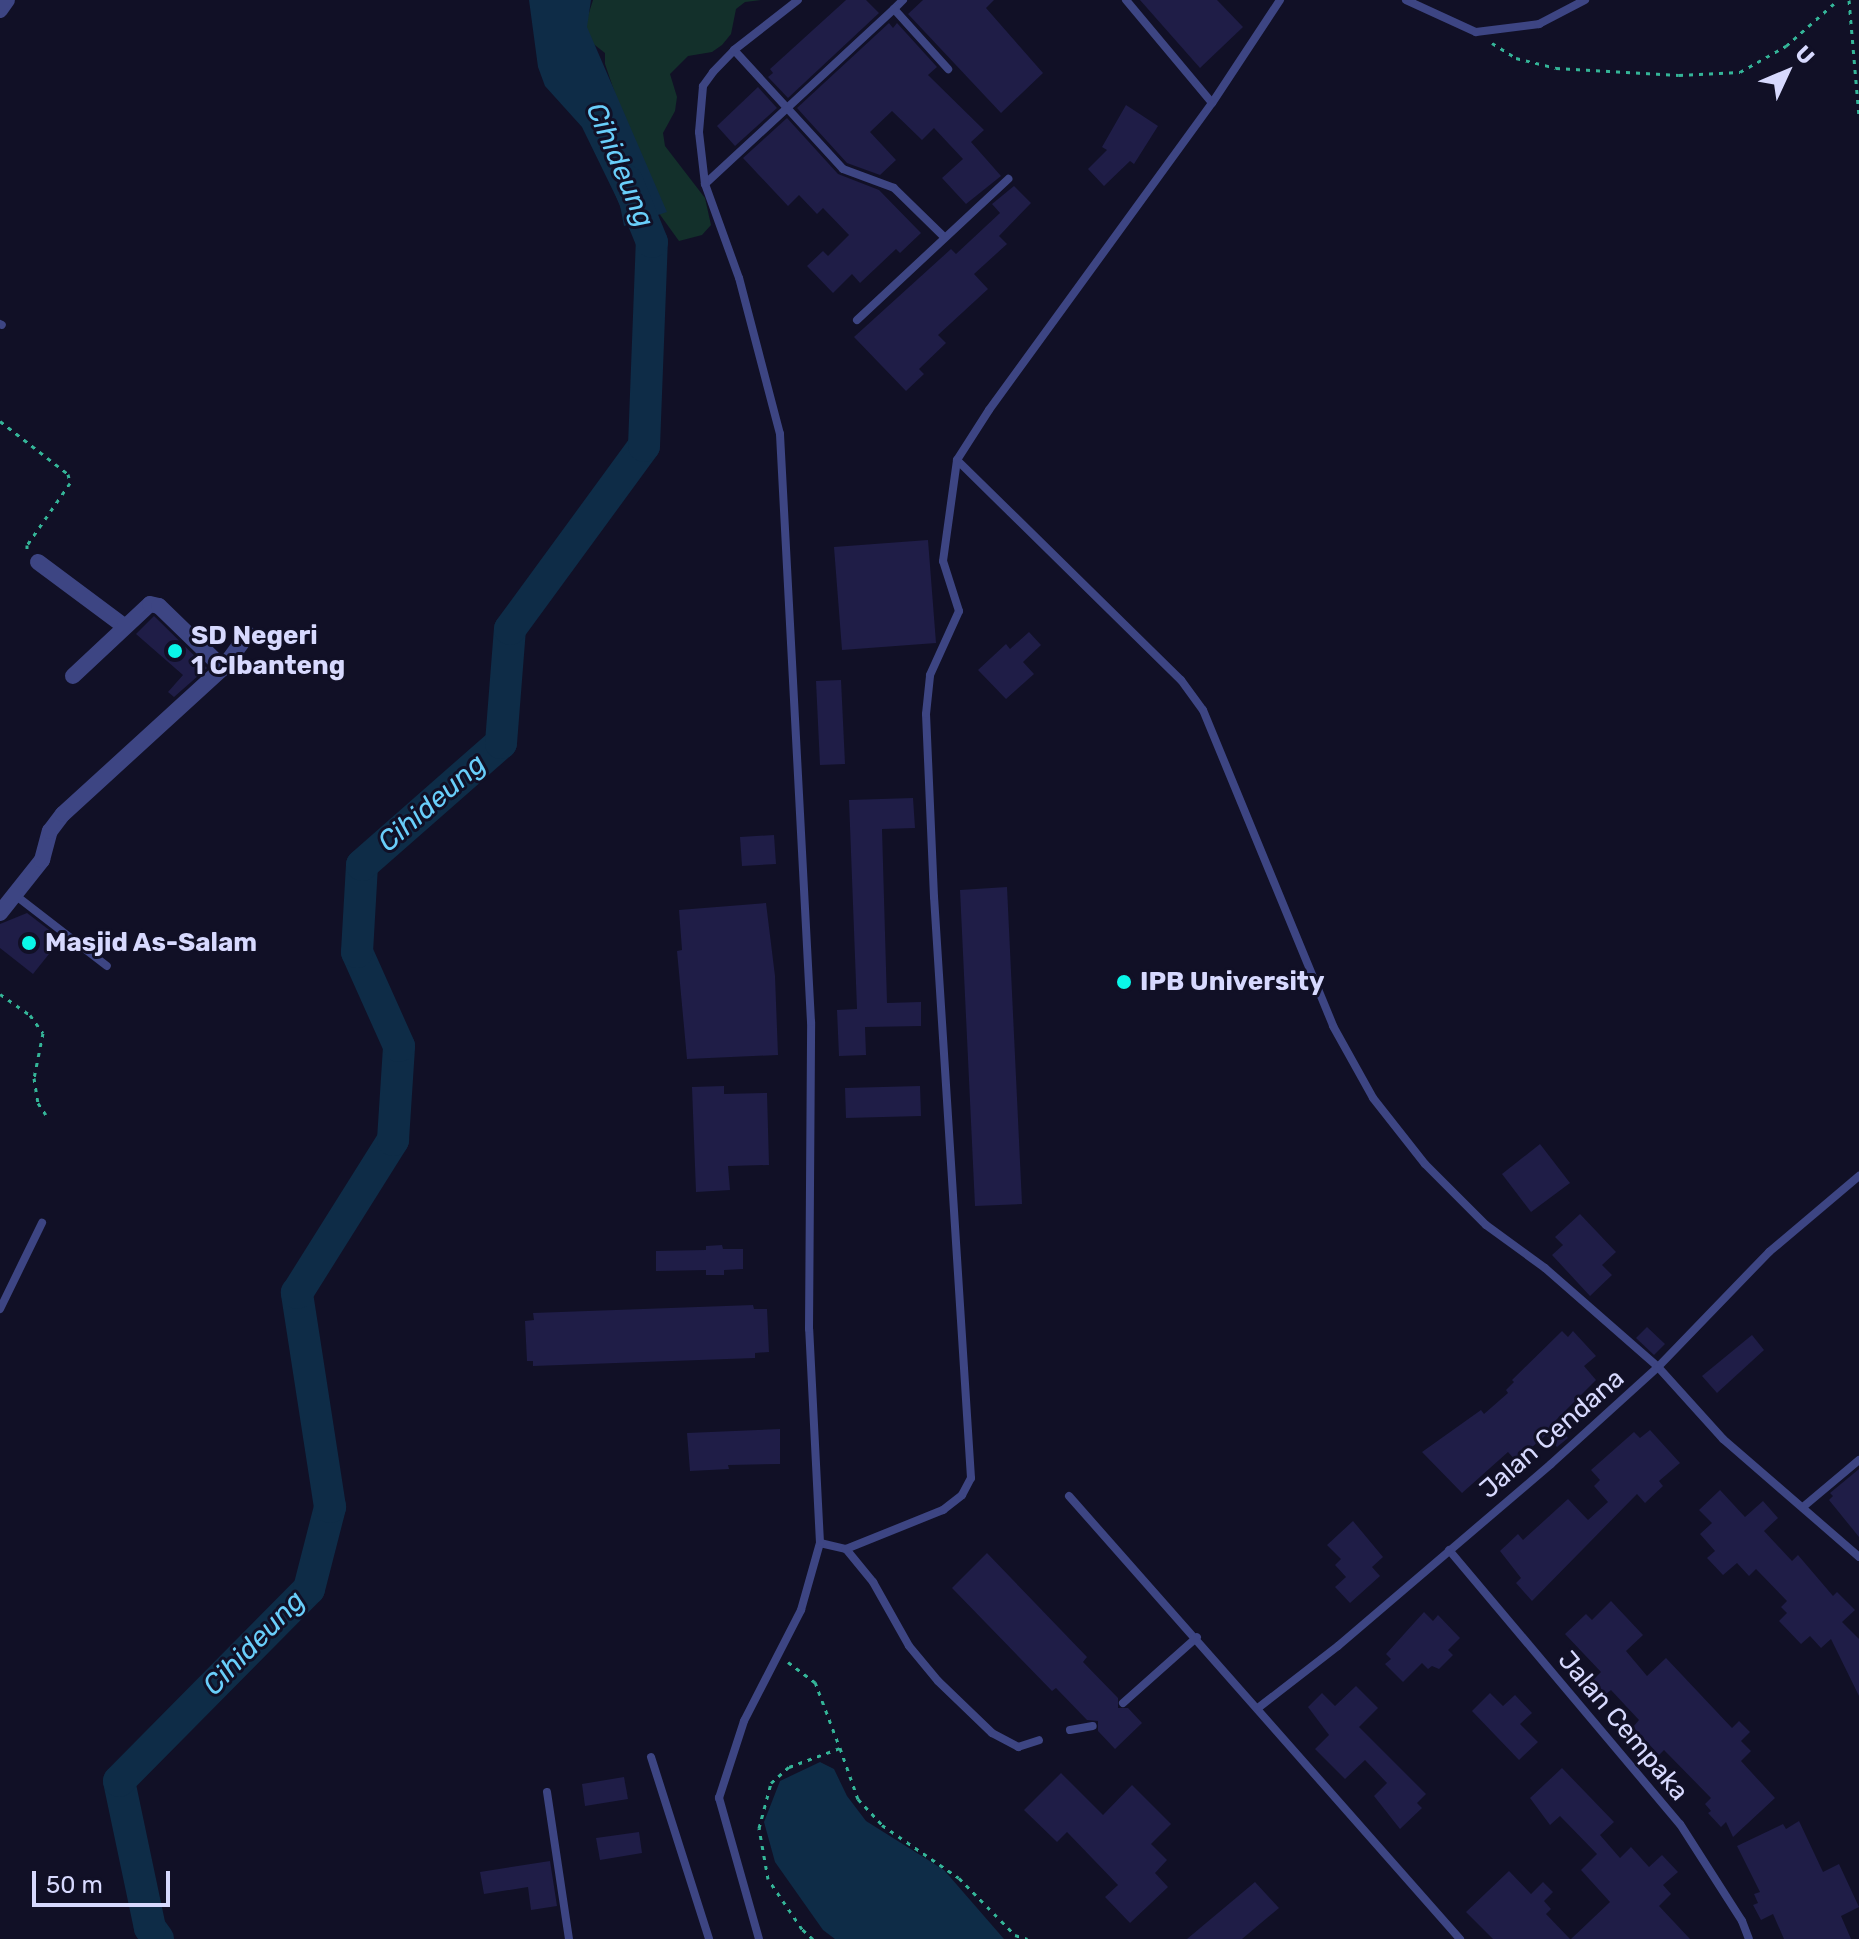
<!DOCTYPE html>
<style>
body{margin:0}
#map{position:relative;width:1859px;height:1939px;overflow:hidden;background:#111026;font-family:Rubik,sans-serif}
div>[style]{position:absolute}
.green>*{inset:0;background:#13302b}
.water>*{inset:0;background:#0e2c47}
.river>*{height:32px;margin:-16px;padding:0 16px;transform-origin:16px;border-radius:16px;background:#0e2c47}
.building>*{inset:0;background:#1f1d47}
.path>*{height:3px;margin-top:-1.5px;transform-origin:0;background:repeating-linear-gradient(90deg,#34b598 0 4px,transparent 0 10px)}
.lane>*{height:8px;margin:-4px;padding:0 4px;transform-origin:4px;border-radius:4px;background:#3d4583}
.street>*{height:16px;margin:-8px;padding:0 8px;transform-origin:8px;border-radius:8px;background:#3d4583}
.dots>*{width:22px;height:22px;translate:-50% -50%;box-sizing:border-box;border:4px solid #111026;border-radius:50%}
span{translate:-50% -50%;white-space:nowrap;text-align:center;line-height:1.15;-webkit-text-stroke:6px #111026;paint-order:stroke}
.poi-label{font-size:26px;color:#d7d9fe;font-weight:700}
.left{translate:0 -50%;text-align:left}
.street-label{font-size:26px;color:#d7d9fe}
.water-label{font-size:28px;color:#69cefa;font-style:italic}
.north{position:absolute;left:1747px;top:32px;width:80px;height:80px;-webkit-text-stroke:6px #111026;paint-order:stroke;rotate:46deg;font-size:22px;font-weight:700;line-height:32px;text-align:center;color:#d7d9fe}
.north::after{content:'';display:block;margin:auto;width:28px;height:36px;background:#d7d9fe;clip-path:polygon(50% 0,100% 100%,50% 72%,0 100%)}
.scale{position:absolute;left:32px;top:1871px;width:138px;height:36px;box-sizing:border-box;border:4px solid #d7d9fe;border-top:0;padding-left:10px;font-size:24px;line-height:28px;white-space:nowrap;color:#d7d9fe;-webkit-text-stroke:6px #111026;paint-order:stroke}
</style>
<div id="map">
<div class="green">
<div style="clip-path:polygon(593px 0,761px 0,745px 2px,736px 9px,731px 34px,722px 45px,712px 52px,688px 56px,670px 74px,677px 97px,675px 111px,663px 133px,665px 146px,705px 198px,711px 225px,702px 235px,679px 241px,653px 205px,605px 64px,605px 53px,582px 35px)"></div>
</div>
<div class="water">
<div style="clip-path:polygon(529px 0,591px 0,587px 27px,667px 212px,624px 226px,620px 205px,582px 127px,545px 86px,538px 67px)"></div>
<div style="clip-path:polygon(820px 1762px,834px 1769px,847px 1796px,866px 1821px,944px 1870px,1004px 1939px,835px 1939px,823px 1930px,775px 1862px,764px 1822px,780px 1781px)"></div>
</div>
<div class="river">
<div style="left:158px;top:1939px;width:14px;rotate:-126deg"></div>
<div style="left:150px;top:1928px;width:150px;rotate:-101.9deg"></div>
<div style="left:119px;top:1781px;width:270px;rotate:-45.3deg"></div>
<div style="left:309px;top:1589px;width:85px;rotate:-75.6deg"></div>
<div style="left:330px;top:1507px;width:217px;rotate:-98.8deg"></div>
<div style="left:297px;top:1293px;width:181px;rotate:-57.9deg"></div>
<div style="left:393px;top:1140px;width:94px;rotate:-86.3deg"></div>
<div style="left:399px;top:1046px;width:103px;rotate:-114.1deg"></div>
<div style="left:357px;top:952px;width:87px;rotate:-86.7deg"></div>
<div style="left:362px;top:865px;width:185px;rotate:-41.3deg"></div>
<div style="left:501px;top:743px;width:114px;rotate:-85.5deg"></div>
<div style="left:510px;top:629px;width:227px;rotate:-53.8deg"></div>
<div style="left:644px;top:446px;width:204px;rotate:-87.8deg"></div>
<div style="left:652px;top:242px;width:66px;rotate:-112.3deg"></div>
</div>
<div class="building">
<div style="clip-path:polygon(846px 0,866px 0,879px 13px,788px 98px,768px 77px,773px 73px,770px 69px)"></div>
<div style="clip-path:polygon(923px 0,994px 0,986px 8px,1043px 73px,1001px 113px,908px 14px)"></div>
<div style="clip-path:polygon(1140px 0,1217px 0,1243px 27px,1200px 68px)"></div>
<div style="clip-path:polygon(889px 23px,893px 28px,897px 23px,937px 67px,928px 75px,984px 130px,971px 142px,1001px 176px,966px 204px,942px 178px,963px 159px,934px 128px,922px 140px,892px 111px,870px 132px,896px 160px,880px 175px,847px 163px,797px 108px)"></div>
<div style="clip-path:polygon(758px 87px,777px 108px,735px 146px,717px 126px)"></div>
<div style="clip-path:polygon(1126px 105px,1158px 126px,1134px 164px,1130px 161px,1104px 186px,1088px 169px,1107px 150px,1102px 147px)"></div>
<div style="clip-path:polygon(787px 118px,838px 174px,879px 190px,921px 233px,900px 253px,896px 249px,860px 283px,852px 274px,833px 293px,807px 266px,823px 251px,828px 256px,849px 235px,823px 208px,817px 214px,799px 195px,788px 206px,743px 158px)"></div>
<div style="clip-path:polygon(1014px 186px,1031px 203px,999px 236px,1007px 244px,974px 274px,988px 289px,938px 335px,946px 343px,919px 369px,924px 374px,906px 391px,854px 337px,951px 249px,956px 254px,1000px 213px,992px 204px)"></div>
<div style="clip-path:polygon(928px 540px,936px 643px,842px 650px,834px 547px)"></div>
<div style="clip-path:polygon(154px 616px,207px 668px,174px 697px,168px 692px,183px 675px,136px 634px)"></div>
<div style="clip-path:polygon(1029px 632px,1041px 645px,1023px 662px,1034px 674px,1006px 699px,978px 670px,1006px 644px,1010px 649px)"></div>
<div style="clip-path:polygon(841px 680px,845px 764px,820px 765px,816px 681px)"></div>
<div style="clip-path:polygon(913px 798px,915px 828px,882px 829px,887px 1003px,921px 1002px,921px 1026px,865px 1027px,866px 1055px,839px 1056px,837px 1010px,857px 1009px,849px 800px)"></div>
<div style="clip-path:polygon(774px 835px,776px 864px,742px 866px,740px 837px)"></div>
<div style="clip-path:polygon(1007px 887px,1022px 1204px,975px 1206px,960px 890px)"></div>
<div style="clip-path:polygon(766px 903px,775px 976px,778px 1055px,687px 1059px,677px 951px,682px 950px,679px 910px)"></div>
<div style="clip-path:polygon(27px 913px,61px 939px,33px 974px,0 948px,0 924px)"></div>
<div style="clip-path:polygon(724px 1086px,724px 1094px,767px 1093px,769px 1165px,728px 1166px,730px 1190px,696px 1192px,692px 1087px)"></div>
<div style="clip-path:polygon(920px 1086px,921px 1116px,846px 1118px,845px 1088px)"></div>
<div style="clip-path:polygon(1540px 1144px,1570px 1183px,1531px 1212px,1502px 1174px)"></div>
<div style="clip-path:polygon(1580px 1214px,1616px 1252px,1602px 1265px,1612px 1275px,1590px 1296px,1552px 1255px,1563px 1245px,1555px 1237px)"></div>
<div style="clip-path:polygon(722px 1245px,723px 1249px,743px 1249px,743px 1269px,724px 1270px,724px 1275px,706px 1275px,706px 1270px,656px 1271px,656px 1251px,706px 1250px,706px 1246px)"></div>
<div style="clip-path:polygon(753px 1305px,754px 1309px,767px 1309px,769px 1352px,755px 1353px,755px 1358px,533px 1366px,533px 1361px,527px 1361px,525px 1321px,534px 1320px,533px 1313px)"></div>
<div style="clip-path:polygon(1647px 1327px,1665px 1344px,1654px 1355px,1636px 1338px)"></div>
<div style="clip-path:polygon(1562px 1331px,1568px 1337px,1573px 1331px,1596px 1356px,1584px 1366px,1596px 1380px,1554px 1422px,1568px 1438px,1557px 1447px,1546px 1435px,1516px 1461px,1508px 1452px,1462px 1493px,1422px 1452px,1481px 1410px,1484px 1414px,1508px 1393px,1506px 1390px,1514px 1382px,1512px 1380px)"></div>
<div style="clip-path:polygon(1752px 1335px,1764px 1350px,1717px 1393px,1702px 1376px)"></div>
<div style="clip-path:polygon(780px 1429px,780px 1464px,728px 1465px,729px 1469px,690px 1471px,687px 1433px)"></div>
<div style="clip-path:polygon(1650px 1430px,1680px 1463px,1659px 1481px,1663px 1486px,1645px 1503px,1637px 1494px,1532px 1601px,1516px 1583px,1521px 1578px,1500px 1551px,1518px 1534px,1523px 1540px,1568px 1499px,1588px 1520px,1608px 1502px,1594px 1486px,1600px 1480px,1591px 1470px,1634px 1432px,1640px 1438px)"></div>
<div style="clip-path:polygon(1859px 1469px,1859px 1537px,1829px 1500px,1833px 1496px,1830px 1493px)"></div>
<div style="clip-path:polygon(1720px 1490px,1745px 1517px,1763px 1501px,1778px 1518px,1764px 1531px,1792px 1561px,1798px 1555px,1833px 1596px,1837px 1592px,1855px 1610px,1842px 1622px,1859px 1639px,1859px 1696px,1831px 1639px,1821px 1648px,1810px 1636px,1801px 1644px,1779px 1621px,1787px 1613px,1781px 1607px,1787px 1601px,1756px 1569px,1749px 1576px,1737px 1563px,1723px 1575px,1707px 1558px,1715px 1551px,1700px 1534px,1712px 1523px,1699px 1510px)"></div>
<div style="clip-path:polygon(1353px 1521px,1383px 1557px,1372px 1567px,1380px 1576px,1350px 1603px,1335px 1587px,1346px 1577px,1335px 1565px,1341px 1559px,1327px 1545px)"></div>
<div style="clip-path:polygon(987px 1553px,1087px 1657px,1083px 1662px,1118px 1698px,1118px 1708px,1128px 1708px,1142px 1723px,1115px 1749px,1098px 1731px,1098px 1721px,1087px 1720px,1056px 1688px,1052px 1691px,952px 1588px)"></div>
<div style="clip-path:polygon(1611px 1601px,1643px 1635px,1626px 1651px,1647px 1676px,1666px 1658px,1732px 1728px,1739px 1721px,1750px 1732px,1741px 1741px,1751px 1751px,1741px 1761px,1775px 1798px,1733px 1837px,1726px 1822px,1721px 1827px,1708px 1813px,1711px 1811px,1705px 1804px,1711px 1798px,1664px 1750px,1659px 1755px,1633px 1727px,1639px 1720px,1611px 1690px,1606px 1694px,1593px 1680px,1601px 1672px,1565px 1634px,1586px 1614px,1592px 1620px)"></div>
<div style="clip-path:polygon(1424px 1612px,1433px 1621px,1438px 1615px,1460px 1638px,1448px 1650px,1453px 1655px,1439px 1669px,1432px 1666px,1428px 1669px,1422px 1663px,1403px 1682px,1385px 1664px,1391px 1659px,1386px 1654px)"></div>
<div style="clip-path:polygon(1356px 1686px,1378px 1708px,1359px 1727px,1426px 1794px,1417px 1803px,1422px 1808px,1400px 1829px,1374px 1796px,1387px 1783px,1365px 1760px,1345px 1779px,1315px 1749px,1329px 1735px,1308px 1707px,1322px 1693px,1335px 1706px)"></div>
<div style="clip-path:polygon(1490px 1693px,1503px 1706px,1515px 1695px,1532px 1713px,1520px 1724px,1538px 1742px,1519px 1760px,1472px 1711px)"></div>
<div style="clip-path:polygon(1562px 1768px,1614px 1822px,1600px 1835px,1620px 1858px,1631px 1847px,1649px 1867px,1662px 1855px,1678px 1872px,1663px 1885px,1671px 1894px,1659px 1906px,1690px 1939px,1571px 1939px,1610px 1902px,1581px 1870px,1597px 1854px,1560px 1816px,1550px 1825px,1530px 1798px)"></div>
<div style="clip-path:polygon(1061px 1773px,1103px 1815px,1132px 1785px,1171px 1824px,1151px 1844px,1167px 1860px,1155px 1873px,1168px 1887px,1130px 1923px,1105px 1897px,1118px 1885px,1067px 1832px,1057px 1842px,1024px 1810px)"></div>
<div style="clip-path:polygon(624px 1777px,628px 1799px,585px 1806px,582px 1784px)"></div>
<div style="clip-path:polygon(1799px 1821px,1823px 1872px,1839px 1864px,1859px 1907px,1841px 1916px,1851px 1939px,1784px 1939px,1773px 1914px,1761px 1920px,1753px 1905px,1758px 1903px,1754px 1894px,1760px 1892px,1737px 1846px,1783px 1824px,1786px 1829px)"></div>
<div style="clip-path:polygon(639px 1832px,642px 1853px,600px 1860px,596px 1838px)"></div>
<div style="clip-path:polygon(550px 1861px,557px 1906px,531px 1910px,528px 1887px,484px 1894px,480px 1872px)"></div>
<div style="clip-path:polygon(1509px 1871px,1531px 1894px,1543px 1882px,1553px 1892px,1544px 1901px,1551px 1909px,1546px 1914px,1570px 1939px,1493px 1939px,1466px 1912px)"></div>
<div style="clip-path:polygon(1255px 1882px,1279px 1908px,1242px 1939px,1187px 1939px)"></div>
</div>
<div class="path">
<div style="left:1849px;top:0;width:116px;rotate:85.1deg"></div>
<div style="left:1492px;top:43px;width:28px;rotate:32deg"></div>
<div style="left:1516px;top:58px;width:41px;rotate:14deg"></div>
<div style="left:1556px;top:68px;width:123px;rotate:3.3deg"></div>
<div style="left:1679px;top:75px;width:61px;rotate:-2.8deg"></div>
<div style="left:1740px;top:72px;width:53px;rotate:-29.5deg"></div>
<div style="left:1786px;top:46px;width:69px;rotate:-41.5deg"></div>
<div style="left:0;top:421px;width:86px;rotate:37.9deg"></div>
<div style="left:68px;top:474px;width:9px;rotate:77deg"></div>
<div style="left:70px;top:483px;width:75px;rotate:124.7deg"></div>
<div style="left:27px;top:545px;width:6px;rotate:90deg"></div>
<div style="left:0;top:994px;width:37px;rotate:35deg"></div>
<div style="left:30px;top:1015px;width:22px;rotate:54deg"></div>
<div style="left:43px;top:1033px;width:46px;rotate:101.3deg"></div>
<div style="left:34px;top:1078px;width:25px;rotate:81deg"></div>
<div style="left:38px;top:1103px;width:14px;rotate:56deg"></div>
<div style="left:788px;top:1662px;width:34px;rotate:37deg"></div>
<div style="left:815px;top:1682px;width:71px;rotate:69.3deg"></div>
<div style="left:813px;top:1939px;width:15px;rotate:-138deg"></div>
<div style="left:802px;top:1929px;width:60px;rotate:-124.2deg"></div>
<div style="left:768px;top:1879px;width:52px;rotate:-100deg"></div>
<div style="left:759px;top:1828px;width:47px;rotate:-75.1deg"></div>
<div style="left:771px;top:1783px;width:24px;rotate:-42deg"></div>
<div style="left:789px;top:1767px;width:54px;rotate:-20.4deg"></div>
<div style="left:840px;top:1748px;width:54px;rotate:70.6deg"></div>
<div style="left:858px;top:1799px;width:35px;rotate:47deg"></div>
<div style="left:882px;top:1825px;width:93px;rotate:34.5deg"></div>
<div style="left:959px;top:1878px;width:80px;rotate:45.5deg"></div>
<div style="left:1015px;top:1935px;width:13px;rotate:18deg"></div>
</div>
<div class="lane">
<div style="left:903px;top:0;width:13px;rotate:135deg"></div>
<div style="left:894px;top:9px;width:81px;rotate:48deg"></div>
<div style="left:1126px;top:0;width:134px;rotate:50.1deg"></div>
<div style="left:1280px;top:0;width:123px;rotate:123.4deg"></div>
<div style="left:1212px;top:103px;width:379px;rotate:126deg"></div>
<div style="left:989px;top:410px;width:59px;rotate:122.6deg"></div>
<div style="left:957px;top:460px;width:314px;rotate:44.5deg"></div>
<div style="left:1181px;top:680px;width:37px;rotate:54deg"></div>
<div style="left:1203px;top:710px;width:342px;rotate:67.6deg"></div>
<div style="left:1333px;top:1026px;width:82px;rotate:60.9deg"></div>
<div style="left:1373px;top:1098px;width:84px;rotate:51.8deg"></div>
<div style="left:1425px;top:1164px;width:86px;rotate:45deg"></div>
<div style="left:1486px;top:1225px;width:73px;rotate:36.1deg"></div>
<div style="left:1545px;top:1268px;width:150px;rotate:41.2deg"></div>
<div style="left:1658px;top:1367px;width:97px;rotate:47.9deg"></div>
<div style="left:1723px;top:1439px;width:180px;rotate:40.9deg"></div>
<div style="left:1406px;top:0;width:77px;rotate:24.6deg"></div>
<div style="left:1476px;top:32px;width:64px;rotate:-7.2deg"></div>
<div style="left:1539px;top:24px;width:52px;rotate:-27.6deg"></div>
<div style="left:734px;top:50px;width:161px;rotate:47.5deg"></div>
<div style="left:843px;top:169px;width:54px;rotate:20.4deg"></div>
<div style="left:894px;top:188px;width:70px;rotate:44.4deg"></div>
<div style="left:705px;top:184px;width:258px;rotate:-42.8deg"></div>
<div style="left:857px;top:320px;width:207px;rotate:-43deg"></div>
<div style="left:0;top:324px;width:2px;rotate:27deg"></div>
<div style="left:15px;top:895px;width:116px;rotate:37.7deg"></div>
<div style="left:0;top:1309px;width:96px;rotate:-64deg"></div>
<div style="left:1069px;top:1496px;width:591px;rotate:48.57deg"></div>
<div style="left:1803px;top:1507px;width:73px;rotate:-40deg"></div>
<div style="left:820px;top:1543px;width:27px;rotate:13deg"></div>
<div style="left:846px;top:1549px;width:43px;rotate:50.7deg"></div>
<div style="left:873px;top:1582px;width:73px;rotate:60.6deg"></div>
<div style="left:909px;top:1646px;width:45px;rotate:50.4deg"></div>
<div style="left:938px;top:1681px;width:75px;rotate:43.9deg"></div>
<div style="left:992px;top:1733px;width:30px;rotate:28deg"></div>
<div style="left:1018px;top:1747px;width:22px;rotate:-18deg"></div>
<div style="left:846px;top:1549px;width:105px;rotate:-21.9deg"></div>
<div style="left:943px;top:1510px;width:24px;rotate:-38deg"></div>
<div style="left:962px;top:1495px;width:19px;rotate:-62deg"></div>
<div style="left:971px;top:1478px;width:582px;rotate:-93.64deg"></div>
<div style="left:934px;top:897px;width:183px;rotate:-92.5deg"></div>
<div style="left:926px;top:714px;width:39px;rotate:-84deg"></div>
<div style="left:930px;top:675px;width:70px;rotate:-65.6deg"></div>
<div style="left:959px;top:611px;width:52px;rotate:-107.7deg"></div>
<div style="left:943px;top:561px;width:102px;rotate:-82.1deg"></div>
<div style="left:1449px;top:1550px;width:358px;rotate:49.9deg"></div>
<div style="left:1680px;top:1824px;width:115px;rotate:57.4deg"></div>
<div style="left:1742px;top:1921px;width:19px;rotate:69deg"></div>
<div style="left:1123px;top:1703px;width:99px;rotate:-41.7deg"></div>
<div style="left:1258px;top:1708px;width:101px;rotate:-37.8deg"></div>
<div style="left:1338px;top:1646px;width:280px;rotate:-40.5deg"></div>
<div style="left:1551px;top:1464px;width:144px;rotate:-42.2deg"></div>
<div style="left:1658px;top:1367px;width:160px;rotate:-46deg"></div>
<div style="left:1769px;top:1252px;width:118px;rotate:-40.2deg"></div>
<div style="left:1070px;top:1730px;width:23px;rotate:-10deg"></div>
<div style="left:651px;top:1757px;width:191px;rotate:72.3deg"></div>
<div style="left:547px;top:1792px;width:149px;rotate:81.5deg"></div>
<div style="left:759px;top:1939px;width:147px;rotate:-105.8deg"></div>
<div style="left:719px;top:1798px;width:81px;rotate:-72deg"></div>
<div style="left:744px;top:1721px;width:125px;rotate:-62.8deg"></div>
<div style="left:801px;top:1610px;width:70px;rotate:-74.2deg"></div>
<div style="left:820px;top:1543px;width:214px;rotate:-92.9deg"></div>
<div style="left:809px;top:1329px;width:307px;rotate:-89.6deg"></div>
<div style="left:811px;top:1022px;width:589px;rotate:-93.02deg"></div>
<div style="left:780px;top:434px;width:161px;rotate:-104.7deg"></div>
<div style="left:739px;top:278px;width:100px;rotate:-109.9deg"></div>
<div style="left:705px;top:184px;width:52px;rotate:-96.6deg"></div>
<div style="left:699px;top:132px;width:46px;rotate:-85deg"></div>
<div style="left:703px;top:86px;width:17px;rotate:-54deg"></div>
<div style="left:713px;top:72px;width:30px;rotate:-46deg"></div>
<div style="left:734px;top:50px;width:81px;rotate:-38deg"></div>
</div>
<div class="street">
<div style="left:0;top:10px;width:12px;rotate:-55deg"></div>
<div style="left:38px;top:562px;width:107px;rotate:36.7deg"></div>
<div style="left:73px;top:676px;width:105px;rotate:-43.1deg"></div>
<div style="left:150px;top:604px;width:9px;rotate:13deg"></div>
<div style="left:159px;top:606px;width:89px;rotate:44.1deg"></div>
<div style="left:0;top:913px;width:68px;rotate:-51.6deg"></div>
<div style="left:42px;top:860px;width:30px;rotate:-75deg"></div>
<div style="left:50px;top:831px;width:21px;rotate:-53deg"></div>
<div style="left:63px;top:814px;width:217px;rotate:-42.4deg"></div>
<div style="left:223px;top:668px;width:42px;rotate:-53.7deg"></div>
</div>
<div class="dots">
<div style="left:175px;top:651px;background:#0af7e9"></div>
<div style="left:29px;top:943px;background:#0af7e9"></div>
<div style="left:1124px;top:982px;background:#0af7e9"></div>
</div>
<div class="poi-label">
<span class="left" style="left:191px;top:651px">SD Negeri<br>1 CIbanteng</span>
<span class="left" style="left:45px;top:943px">Masjid As-Salam</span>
<span class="left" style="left:1140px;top:982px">IPB University</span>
</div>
<div class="street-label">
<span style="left:1552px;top:1434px;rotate:-41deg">Jalan Cendana</span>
<span style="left:1623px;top:1726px;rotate:50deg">Jalan Cempaka</span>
</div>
<div class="water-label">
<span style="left:620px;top:165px;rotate:67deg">Cihideung</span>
<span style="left:432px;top:803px;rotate:-41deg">Cihideung</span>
<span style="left:254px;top:1643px;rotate:-46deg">Cihideung</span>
</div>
<div class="north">U</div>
<div class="scale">50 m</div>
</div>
